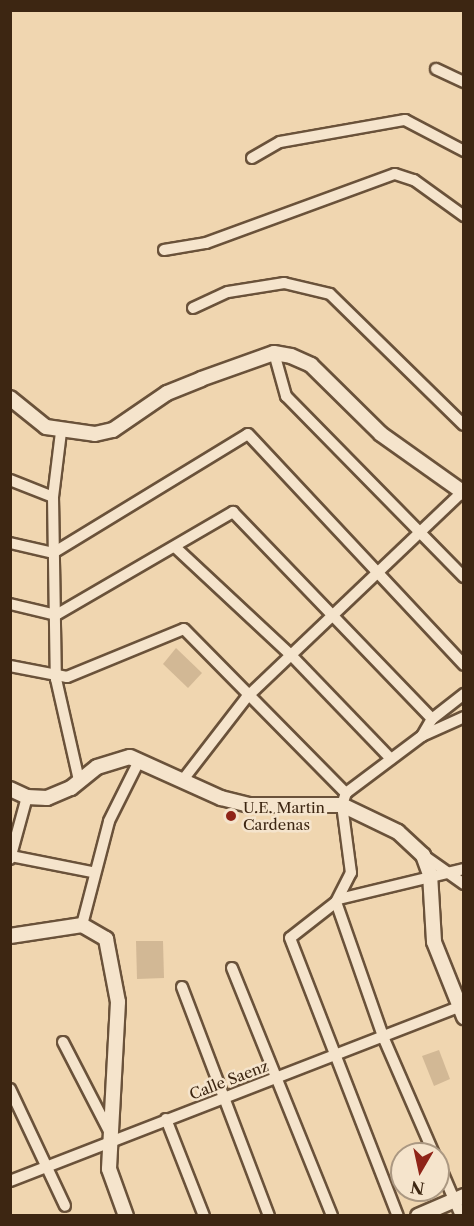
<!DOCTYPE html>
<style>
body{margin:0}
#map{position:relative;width:474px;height:1226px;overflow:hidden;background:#f0d6b0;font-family:"Libre Caslon Text",serif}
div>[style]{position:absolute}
.green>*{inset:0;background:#d2b895}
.roads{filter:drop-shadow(2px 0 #6a523a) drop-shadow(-2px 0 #6a523a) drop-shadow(0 2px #6a523a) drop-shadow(0 -2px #6a523a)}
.street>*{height:10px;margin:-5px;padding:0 5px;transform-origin:5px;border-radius:5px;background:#f5e4cc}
.secondary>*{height:14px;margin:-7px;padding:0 7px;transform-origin:7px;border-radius:7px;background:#f5e4cc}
.dots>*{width:16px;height:16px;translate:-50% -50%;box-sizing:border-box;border:3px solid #f5e4cc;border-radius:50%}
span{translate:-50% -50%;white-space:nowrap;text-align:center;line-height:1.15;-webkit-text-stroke:5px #f5e4cc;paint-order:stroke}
.poi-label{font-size:15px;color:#3d2612}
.left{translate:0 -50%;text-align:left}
.street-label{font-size:15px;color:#3d2612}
.frame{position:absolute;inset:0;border:12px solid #3d2612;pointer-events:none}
.north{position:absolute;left:390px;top:1142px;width:60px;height:60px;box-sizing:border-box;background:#f5e4cc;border:2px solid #ab9882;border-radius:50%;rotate:189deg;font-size:16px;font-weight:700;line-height:24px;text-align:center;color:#3d2612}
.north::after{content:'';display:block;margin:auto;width:21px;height:27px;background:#8f2418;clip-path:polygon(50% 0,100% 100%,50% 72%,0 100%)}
</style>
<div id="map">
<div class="green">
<div style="clip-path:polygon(176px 648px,202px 673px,188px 688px,163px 664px)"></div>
<div style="clip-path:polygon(136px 941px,163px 941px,164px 978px,137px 979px)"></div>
<div style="clip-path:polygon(439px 1050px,450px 1079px,434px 1086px,422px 1056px)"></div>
</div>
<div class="roads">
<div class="street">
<div style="left:436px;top:69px;width:31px;rotate:25deg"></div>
<div style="left:252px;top:158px;width:32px;rotate:-30deg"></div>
<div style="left:280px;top:142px;width:127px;rotate:-10deg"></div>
<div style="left:405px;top:120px;width:67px;rotate:27.7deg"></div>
<div style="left:164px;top:250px;width:43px;rotate:-9.5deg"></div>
<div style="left:206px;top:243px;width:201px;rotate:-20.1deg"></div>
<div style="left:395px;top:174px;width:20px;rotate:18deg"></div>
<div style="left:414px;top:180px;width:62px;rotate:35.8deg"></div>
<div style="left:193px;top:308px;width:38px;rotate:-25deg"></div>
<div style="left:228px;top:292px;width:57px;rotate:-9.1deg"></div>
<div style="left:284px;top:283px;width:47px;rotate:13.4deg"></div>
<div style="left:330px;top:294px;width:187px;rotate:44.4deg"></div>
<div style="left:274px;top:353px;width:45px;rotate:74.4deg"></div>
<div style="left:286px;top:396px;width:254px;rotate:45.5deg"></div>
<div style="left:61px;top:432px;width:65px;rotate:97deg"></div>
<div style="left:53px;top:497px;width:182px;rotate:89.1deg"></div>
<div style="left:56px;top:679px;width:104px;rotate:77.2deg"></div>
<div style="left:10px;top:480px;width:46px;rotate:21.6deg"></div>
<div style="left:10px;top:543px;width:44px;rotate:13.1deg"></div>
<div style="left:53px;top:553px;width:228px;rotate:-31.4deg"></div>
<div style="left:248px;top:434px;width:316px;rotate:46.9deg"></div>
<div style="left:175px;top:547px;width:158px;rotate:43deg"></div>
<div style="left:291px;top:655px;width:144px;rotate:46.1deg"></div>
<div style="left:10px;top:604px;width:47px;rotate:13.4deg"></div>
<div style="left:56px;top:615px;width:205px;rotate:-30.2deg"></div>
<div style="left:233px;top:512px;width:287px;rotate:46.1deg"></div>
<div style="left:10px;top:666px;width:58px;rotate:10.9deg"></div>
<div style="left:67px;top:677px;width:126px;rotate:-22.3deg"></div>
<div style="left:184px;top:629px;width:231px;rotate:45.4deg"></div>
<div style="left:422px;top:736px;width:46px;rotate:-24.3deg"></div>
<div style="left:182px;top:781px;width:106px;rotate:-52.3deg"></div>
<div style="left:247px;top:697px;width:297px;rotate:-43.6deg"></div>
<div style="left:423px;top:855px;width:50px;rotate:35.3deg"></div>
<div style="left:11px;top:856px;width:83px;rotate:11.2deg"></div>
<div style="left:10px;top:859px;width:64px;rotate:-74.7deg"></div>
<div style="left:339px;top:899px;width:129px;rotate:-13.5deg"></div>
<div style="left:336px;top:902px;width:58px;rotate:142deg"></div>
<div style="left:290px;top:938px;width:298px;rotate:68.8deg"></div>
<div style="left:82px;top:925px;width:107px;rotate:-75.4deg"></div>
<div style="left:109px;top:821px;width:67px;rotate:-63.4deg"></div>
<div style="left:232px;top:968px;width:267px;rotate:68deg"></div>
<div style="left:182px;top:987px;width:245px;rotate:69.2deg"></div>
<div style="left:63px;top:1042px;width:105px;rotate:62.7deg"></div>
<div style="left:10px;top:1089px;width:129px;rotate:64.8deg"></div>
<div style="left:166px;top:1119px;width:104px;rotate:68.6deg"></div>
<div style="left:434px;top:1154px;width:125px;rotate:-113.5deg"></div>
<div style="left:384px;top:1039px;width:145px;rotate:-109.3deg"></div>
<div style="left:336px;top:902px;width:33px;rotate:-63deg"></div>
<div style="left:351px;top:873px;width:69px;rotate:-97.5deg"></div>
<div style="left:342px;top:805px;width:13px;rotate:-72deg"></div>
<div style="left:346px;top:793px;width:95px;rotate:-36.9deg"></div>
<div style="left:422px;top:736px;width:20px;rotate:-60deg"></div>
<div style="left:432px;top:719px;width:41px;rotate:-38deg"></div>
<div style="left:438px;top:1162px;width:59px;rotate:66.9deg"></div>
<div style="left:10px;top:1181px;width:487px;rotate:-21.2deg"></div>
</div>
<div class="secondary">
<div style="left:10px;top:398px;width:46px;rotate:38.9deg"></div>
<div style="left:46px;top:427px;width:49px;rotate:8.1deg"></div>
<div style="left:95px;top:434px;width:18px;rotate:-13deg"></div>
<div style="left:113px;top:430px;width:65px;rotate:-34.4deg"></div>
<div style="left:167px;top:393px;width:37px;rotate:-22deg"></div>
<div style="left:201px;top:379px;width:77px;rotate:-19.6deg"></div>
<div style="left:274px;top:353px;width:17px;rotate:10deg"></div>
<div style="left:291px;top:356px;width:22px;rotate:24deg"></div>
<div style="left:311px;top:365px;width:98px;rotate:44.6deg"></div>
<div style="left:381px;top:434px;width:102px;rotate:35.4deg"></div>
<div style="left:10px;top:789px;width:19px;rotate:25deg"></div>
<div style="left:27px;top:797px;width:20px;rotate:3deg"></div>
<div style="left:47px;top:798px;width:26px;rotate:-23deg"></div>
<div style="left:71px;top:788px;width:33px;rotate:-39deg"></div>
<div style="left:97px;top:767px;width:34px;rotate:-17deg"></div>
<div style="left:130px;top:757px;width:100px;rotate:24.3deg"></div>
<div style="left:221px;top:798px;width:29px;rotate:14deg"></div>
<div style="left:249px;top:805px;width:93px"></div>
<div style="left:342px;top:805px;width:62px;rotate:25.7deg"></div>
<div style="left:398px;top:832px;width:34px;rotate:43deg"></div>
<div style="left:423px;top:855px;width:20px;rotate:70deg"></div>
<div style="left:430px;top:874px;width:68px;rotate:86.6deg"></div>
<div style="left:434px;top:942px;width:81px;rotate:68.2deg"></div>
<div style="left:10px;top:936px;width:73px;rotate:-8.7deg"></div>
<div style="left:82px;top:925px;width:28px;rotate:30deg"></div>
<div style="left:106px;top:939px;width:64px;rotate:79.2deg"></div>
<div style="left:118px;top:1002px;width:167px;rotate:93.1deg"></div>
<div style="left:109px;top:1169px;width:50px;rotate:70.1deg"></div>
<div style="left:418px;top:1216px;width:50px;rotate:-23.5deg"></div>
</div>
</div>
<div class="dots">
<div style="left:231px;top:816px;background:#8f2418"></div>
</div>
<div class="poi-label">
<span class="left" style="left:243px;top:816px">U.E. Martin<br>Cardenas</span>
</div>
<div class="street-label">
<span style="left:229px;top:1080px;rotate:-21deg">Calle Saenz</span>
</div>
<div class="frame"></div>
<div class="north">N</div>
</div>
